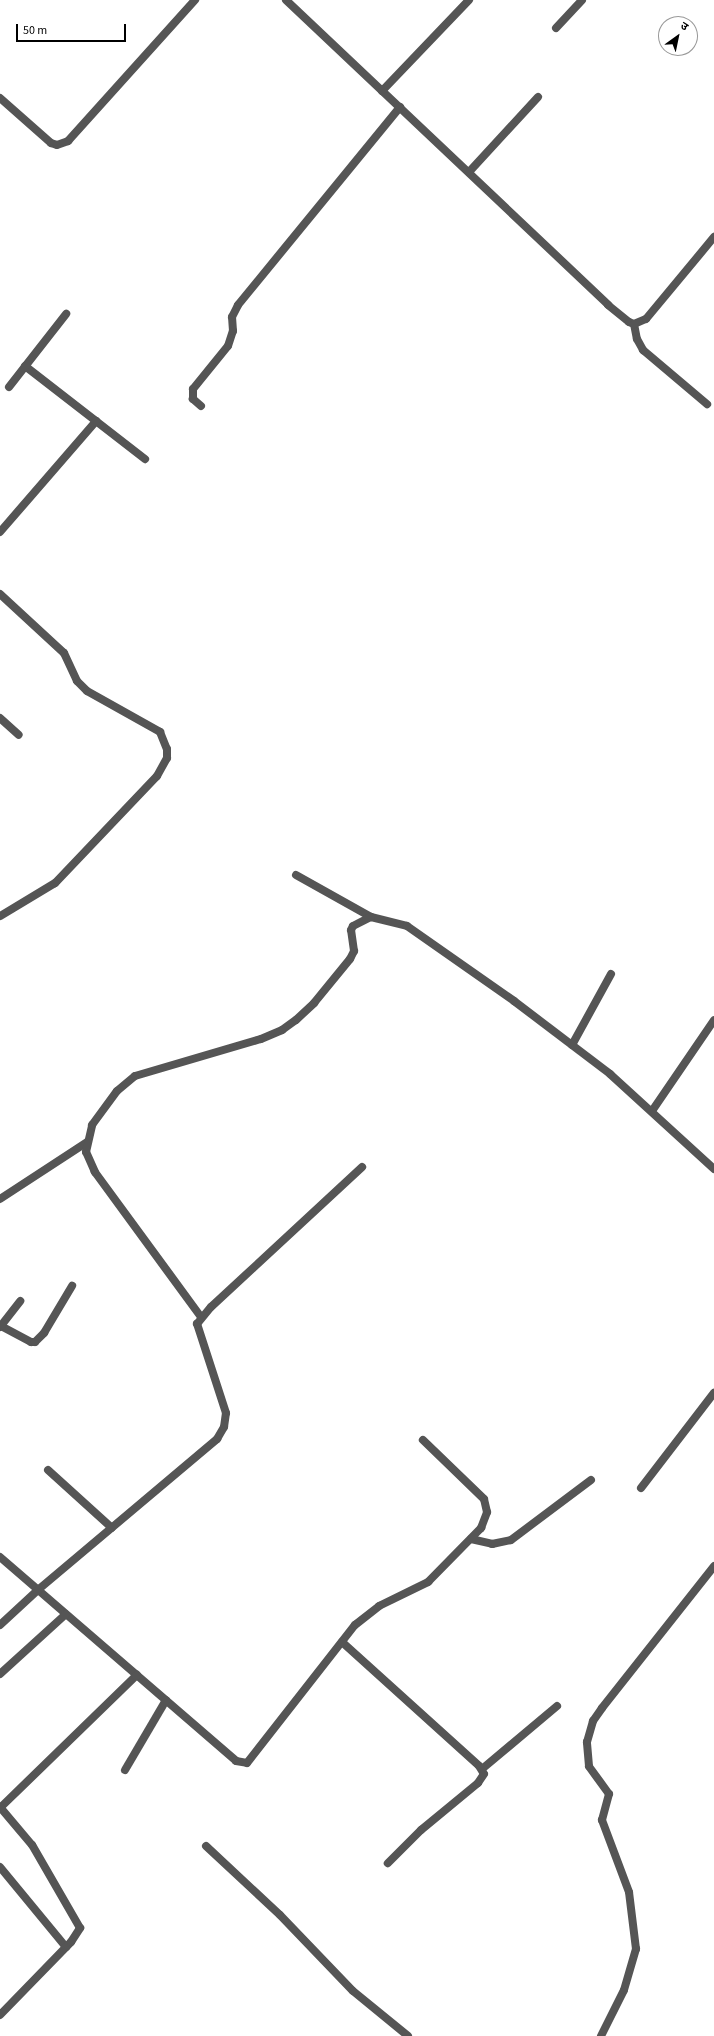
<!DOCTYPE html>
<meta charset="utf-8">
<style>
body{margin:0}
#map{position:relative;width:714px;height:2036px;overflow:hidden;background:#fff;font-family:"Source Sans 3","Noto Sans Devanagari",sans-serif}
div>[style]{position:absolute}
.service>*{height:8px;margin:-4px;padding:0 4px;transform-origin:4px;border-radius:4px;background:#555}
.minor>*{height:8px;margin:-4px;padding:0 4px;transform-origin:4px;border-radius:4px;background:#555}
span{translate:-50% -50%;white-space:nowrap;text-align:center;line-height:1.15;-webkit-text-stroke:4px #fff;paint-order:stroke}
.north{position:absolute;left:658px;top:16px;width:40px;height:40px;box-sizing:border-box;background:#fff;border:1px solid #999;border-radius:50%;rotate:33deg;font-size:11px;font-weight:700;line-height:16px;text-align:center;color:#000}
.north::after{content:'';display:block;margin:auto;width:14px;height:18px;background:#000;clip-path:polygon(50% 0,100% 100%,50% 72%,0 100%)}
.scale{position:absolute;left:16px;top:24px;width:110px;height:18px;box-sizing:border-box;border:2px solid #000;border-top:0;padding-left:5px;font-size:12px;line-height:14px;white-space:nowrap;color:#000;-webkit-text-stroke:3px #fff;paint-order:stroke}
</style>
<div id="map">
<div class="service">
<div style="left:634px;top:324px;width:15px;rotate:79deg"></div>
<div style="left:637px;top:339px;width:13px;rotate:61deg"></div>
<div style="left:643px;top:350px;width:84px;rotate:40.2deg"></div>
<div style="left:201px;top:406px;width:11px;rotate:-139deg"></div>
<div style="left:193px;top:399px;width:10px;rotate:-90deg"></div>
<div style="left:193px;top:389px;width:55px;rotate:-50.9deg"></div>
<div style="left:228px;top:346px;width:16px;rotate:-72deg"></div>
<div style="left:233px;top:331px;width:14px;rotate:-94deg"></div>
<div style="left:232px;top:317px;width:13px;rotate:-63deg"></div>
<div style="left:238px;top:305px;width:256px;rotate:-50.7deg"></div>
<div style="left:572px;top:1045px;width:81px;rotate:-61.2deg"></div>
<div style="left:652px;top:1111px;width:110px;rotate:-55.7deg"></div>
</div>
<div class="minor">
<div style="left:286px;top:0;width:444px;rotate:43.4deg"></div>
<div style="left:608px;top:305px;width:27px;rotate:39deg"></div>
<div style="left:629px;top:322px;width:5px;rotate:22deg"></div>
<div style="left:634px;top:324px;width:13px;rotate:-23deg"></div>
<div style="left:646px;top:319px;width:107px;rotate:-50.3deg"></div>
<div style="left:556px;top:28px;width:38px;rotate:-47deg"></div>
<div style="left:382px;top:91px;width:126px;rotate:-46.3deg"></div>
<div style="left:0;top:98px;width:68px;rotate:41.4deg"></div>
<div style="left:51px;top:143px;width:6px;rotate:18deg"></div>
<div style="left:57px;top:145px;width:12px;rotate:-20deg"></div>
<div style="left:68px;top:141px;width:190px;rotate:-48deg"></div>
<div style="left:469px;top:172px;width:102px;rotate:-47.4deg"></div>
<div style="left:25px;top:366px;width:152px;rotate:37.8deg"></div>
<div style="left:9px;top:387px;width:93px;rotate:-52deg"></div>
<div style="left:0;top:532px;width:147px;rotate:-49.1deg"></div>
<div style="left:0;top:594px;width:87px;rotate:42.7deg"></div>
<div style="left:64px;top:653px;width:31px;rotate:65deg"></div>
<div style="left:77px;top:681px;width:14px;rotate:45deg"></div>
<div style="left:87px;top:691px;width:84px;rotate:29.3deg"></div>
<div style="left:160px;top:732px;width:18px;rotate:68deg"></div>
<div style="left:167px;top:749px;width:9px;rotate:90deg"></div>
<div style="left:167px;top:758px;width:21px;rotate:119deg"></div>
<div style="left:157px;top:776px;width:148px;rotate:133.6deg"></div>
<div style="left:55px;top:883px;width:64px;rotate:149deg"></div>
<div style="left:0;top:718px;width:25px;rotate:42deg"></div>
<div style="left:296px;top:875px;width:86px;rotate:29.2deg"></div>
<div style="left:371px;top:917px;width:37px;rotate:14deg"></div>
<div style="left:407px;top:926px;width:131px;rotate:35deg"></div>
<div style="left:514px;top:1001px;width:121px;rotate:37.2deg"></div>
<div style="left:610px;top:1074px;width:141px;rotate:42.4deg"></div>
<div style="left:0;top:1199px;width:104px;rotate:-33.2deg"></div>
<div style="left:201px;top:1317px;width:180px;rotate:-126.2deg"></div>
<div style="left:95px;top:1172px;width:22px;rotate:-114deg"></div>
<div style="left:86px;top:1152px;width:28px;rotate:-77deg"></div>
<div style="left:92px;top:1125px;width:42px;rotate:-53.7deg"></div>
<div style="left:117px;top:1091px;width:23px;rotate:-40deg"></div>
<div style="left:135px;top:1076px;width:131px;rotate:-16.4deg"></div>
<div style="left:261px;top:1039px;width:23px;rotate:-23deg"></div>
<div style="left:282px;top:1030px;width:17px;rotate:-36deg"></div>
<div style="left:296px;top:1020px;width:25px;rotate:-43deg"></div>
<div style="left:314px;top:1003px;width:57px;rotate:-50.7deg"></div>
<div style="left:350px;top:959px;width:9px;rotate:-63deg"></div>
<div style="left:354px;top:951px;width:21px;rotate:-98deg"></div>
<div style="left:351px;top:930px;width:4px;rotate:-63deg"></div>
<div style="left:353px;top:926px;width:20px;rotate:-27deg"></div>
<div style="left:1px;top:1326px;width:34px;rotate:28deg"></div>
<div style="left:31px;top:1342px;width:4px"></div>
<div style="left:35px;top:1342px;width:13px;rotate:-45deg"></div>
<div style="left:44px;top:1333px;width:55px;rotate:-59.2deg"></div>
<div style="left:0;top:1327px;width:33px;rotate:-52deg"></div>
<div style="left:48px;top:1470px;width:86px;rotate:42.2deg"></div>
<div style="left:641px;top:1488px;width:120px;rotate:-52.5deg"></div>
<div style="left:471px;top:1539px;width:22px;rotate:13deg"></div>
<div style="left:492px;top:1544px;width:19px;rotate:-12deg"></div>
<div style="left:511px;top:1540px;width:100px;rotate:-36.9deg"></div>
<div style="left:0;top:1557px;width:312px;rotate:40.8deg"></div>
<div style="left:236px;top:1761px;width:11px;rotate:10deg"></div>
<div style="left:247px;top:1763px;width:175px;rotate:-52deg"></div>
<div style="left:355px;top:1625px;width:31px;rotate:-38deg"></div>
<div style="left:379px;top:1606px;width:55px;rotate:-26.1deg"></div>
<div style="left:428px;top:1582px;width:76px;rotate:-45.5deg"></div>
<div style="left:481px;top:1528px;width:17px;rotate:-69deg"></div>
<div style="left:487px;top:1512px;width:13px;rotate:-103deg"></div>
<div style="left:484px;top:1499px;width:85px;rotate:-136deg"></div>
<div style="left:0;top:1625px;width:53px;rotate:-42.7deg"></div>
<div style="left:39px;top:1589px;width:233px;rotate:-40.1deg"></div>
<div style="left:217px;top:1439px;width:14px;rotate:-60deg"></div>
<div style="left:224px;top:1427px;width:14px;rotate:-82deg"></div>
<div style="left:226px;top:1413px;width:94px;rotate:-108deg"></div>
<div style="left:197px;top:1324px;width:22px;rotate:-51deg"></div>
<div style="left:211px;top:1307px;width:206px;rotate:-42.8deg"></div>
<div style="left:342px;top:1642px;width:185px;rotate:42.1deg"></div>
<div style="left:479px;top:1766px;width:9px;rotate:58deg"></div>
<div style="left:484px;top:1774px;width:11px;rotate:124deg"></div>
<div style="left:478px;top:1783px;width:74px;rotate:140.5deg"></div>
<div style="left:421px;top:1830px;width:47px;rotate:135deg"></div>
<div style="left:0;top:1674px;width:89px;rotate:-42.3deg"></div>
<div style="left:482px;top:1769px;width:98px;rotate:-40deg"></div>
<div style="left:125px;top:1770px;width:81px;rotate:-59.6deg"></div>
<div style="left:0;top:1808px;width:191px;rotate:-44.2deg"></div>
<div style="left:206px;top:1846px;width:101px;rotate:43deg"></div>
<div style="left:280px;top:1915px;width:105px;rotate:46.2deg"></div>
<div style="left:353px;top:1991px;width:71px;rotate:39.3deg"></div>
<div style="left:0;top:1867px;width:104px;rotate:50.5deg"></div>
<div style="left:0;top:2015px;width:102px;rotate:-45.8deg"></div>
<div style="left:71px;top:1942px;width:17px;rotate:-57deg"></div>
<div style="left:80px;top:1928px;width:96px;rotate:-120deg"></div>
<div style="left:32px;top:1845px;width:50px;rotate:-130.1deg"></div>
<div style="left:601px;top:2036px;width:51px;rotate:-63.4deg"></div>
<div style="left:624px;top:1990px;width:43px;rotate:-73.7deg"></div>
<div style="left:636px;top:1949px;width:57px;rotate:-97deg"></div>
<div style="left:629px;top:1892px;width:77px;rotate:-110.6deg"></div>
<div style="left:602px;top:1820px;width:27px;rotate:-75deg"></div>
<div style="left:609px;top:1794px;width:34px;rotate:-126deg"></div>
<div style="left:589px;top:1766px;width:24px;rotate:-95deg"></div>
<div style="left:587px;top:1742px;width:22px;rotate:-74deg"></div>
<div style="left:593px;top:1721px;width:16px;rotate:-55deg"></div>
<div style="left:602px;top:1708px;width:181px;rotate:-51.7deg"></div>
</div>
<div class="north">उ</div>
<div class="scale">50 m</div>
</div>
